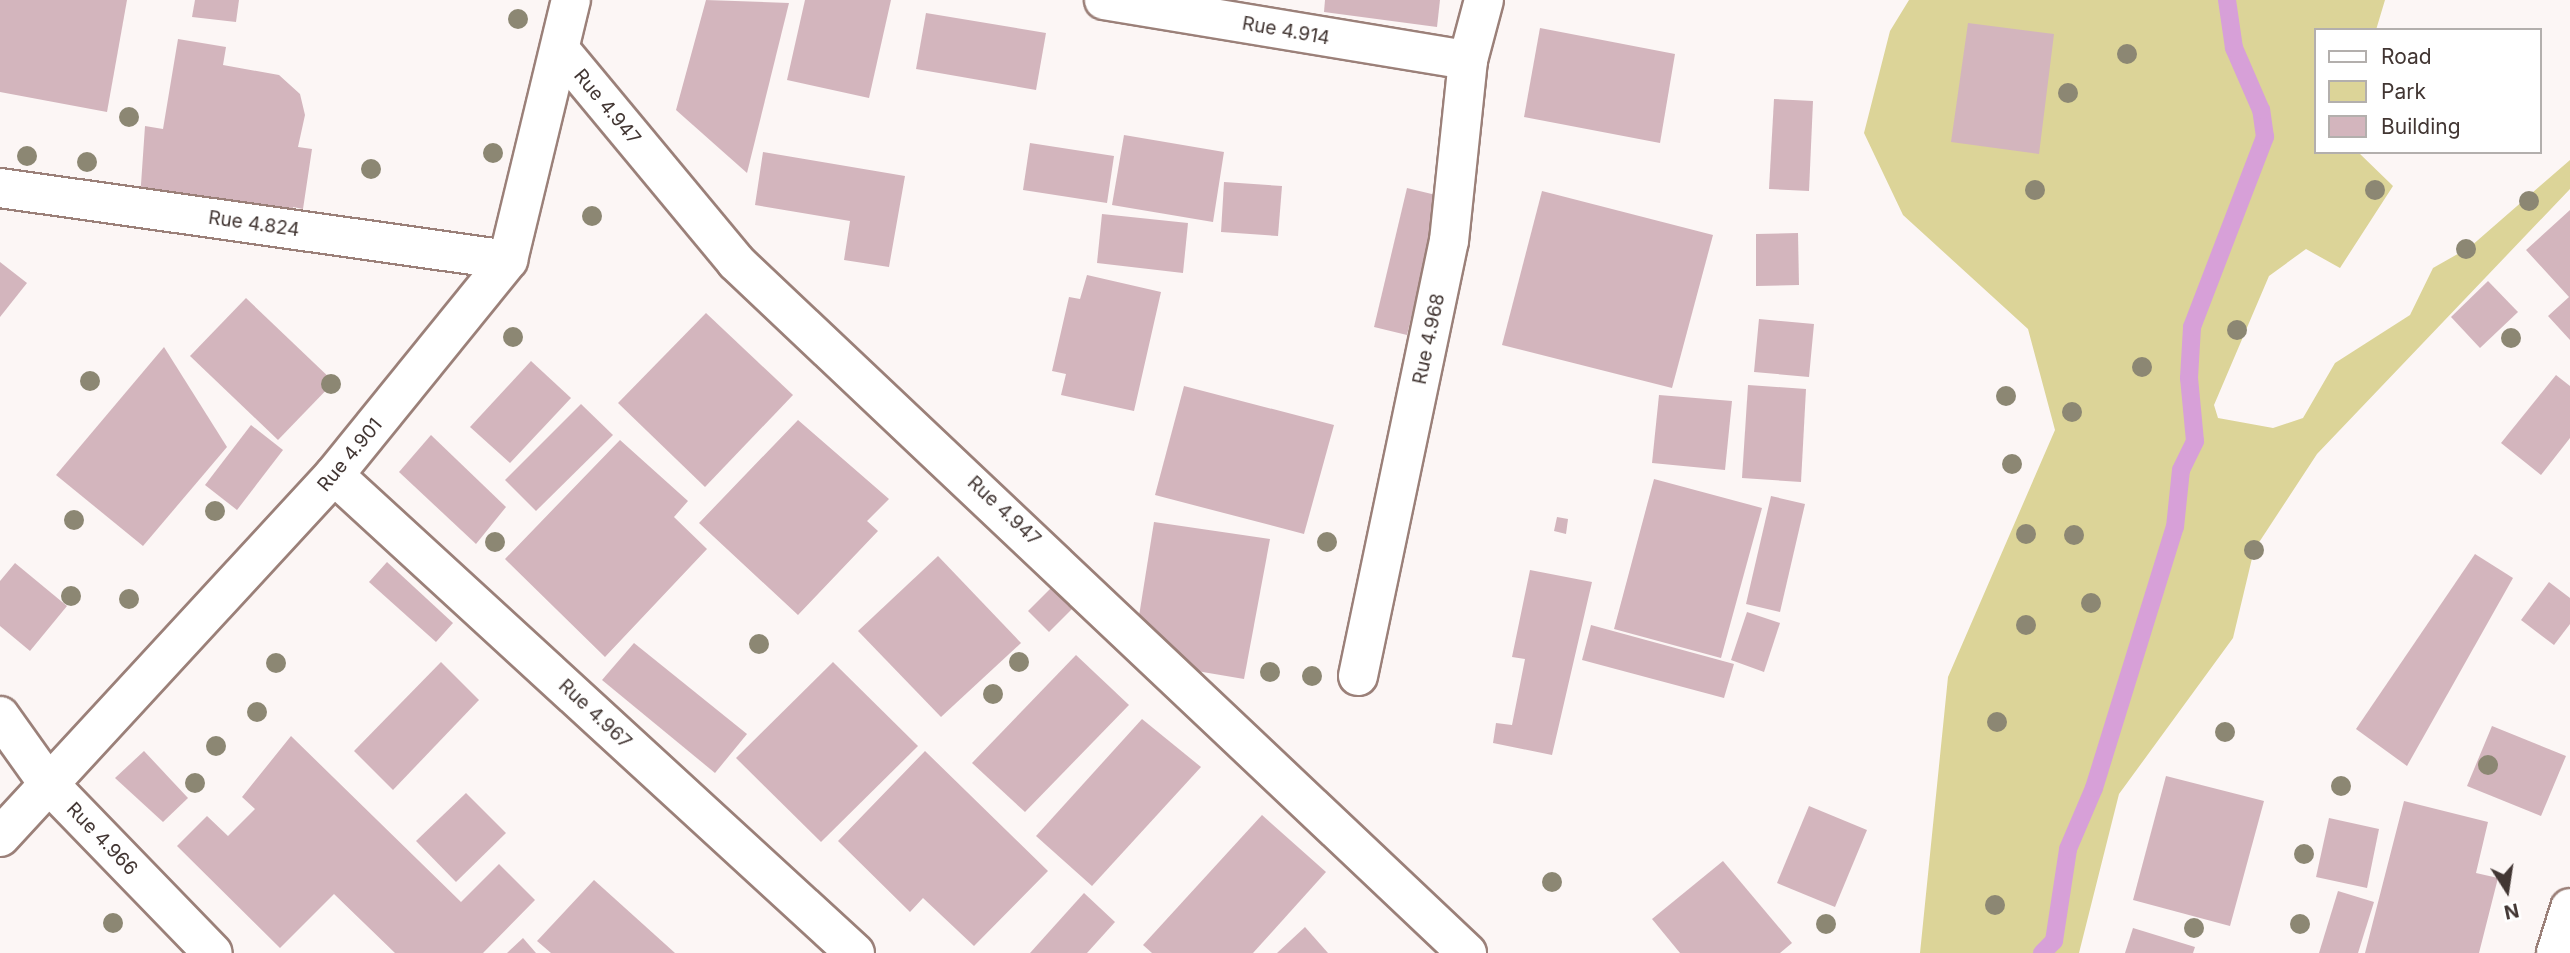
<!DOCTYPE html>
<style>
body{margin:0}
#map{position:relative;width:2570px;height:953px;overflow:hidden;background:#fcf6f5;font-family:Inter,sans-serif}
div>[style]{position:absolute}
.green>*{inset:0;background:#dcd498}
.stream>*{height:18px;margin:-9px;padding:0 9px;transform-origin:9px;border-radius:9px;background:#d7a0d8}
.building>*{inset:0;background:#d3b5bd}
.roads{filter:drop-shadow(2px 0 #9b8079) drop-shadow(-2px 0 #9b8079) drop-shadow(0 2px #9b8079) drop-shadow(0 -2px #9b8079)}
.street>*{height:38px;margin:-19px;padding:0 19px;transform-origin:19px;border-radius:19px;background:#fff}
.trees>*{width:20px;height:20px;margin:-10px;border-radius:50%;background:#8c8773}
span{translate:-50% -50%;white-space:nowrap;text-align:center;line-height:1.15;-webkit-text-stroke:6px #fff;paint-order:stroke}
.street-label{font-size:19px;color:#423633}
.legend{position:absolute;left:2314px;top:28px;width:228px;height:126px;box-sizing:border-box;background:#fff;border:2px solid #b3afad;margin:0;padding:9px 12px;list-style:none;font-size:21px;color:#423633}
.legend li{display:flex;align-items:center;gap:14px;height:35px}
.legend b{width:35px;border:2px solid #b3afad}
.north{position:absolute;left:2472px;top:855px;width:70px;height:70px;-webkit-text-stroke:5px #fff;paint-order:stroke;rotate:168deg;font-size:19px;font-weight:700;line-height:28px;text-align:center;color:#423633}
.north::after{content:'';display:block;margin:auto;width:24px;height:32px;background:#423633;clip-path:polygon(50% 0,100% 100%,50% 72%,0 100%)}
</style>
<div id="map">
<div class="green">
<div style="clip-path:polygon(1909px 0,2385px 0,2376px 30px,2316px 30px,2316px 152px,2358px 152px,2393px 186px,2340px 268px,2306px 249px,2269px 276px,2214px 405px,2218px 418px,2273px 428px,2303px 418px,2335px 363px,2410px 315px,2433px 268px,2470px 247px,2570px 160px,2570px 189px,2317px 454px,2254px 550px,2233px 638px,2119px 794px,2079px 953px,1920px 953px,1948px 677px,2055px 430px,2028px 329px,1903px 215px,1864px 133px,1890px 31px)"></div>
</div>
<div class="stream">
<div style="left:2042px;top:953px;width:17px;rotate:-45deg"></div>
<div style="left:2054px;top:941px;width:93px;rotate:-81.3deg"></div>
<div style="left:2068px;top:849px;width:66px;rotate:-66.9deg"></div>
<div style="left:2094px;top:788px;width:273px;rotate:-72.8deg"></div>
<div style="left:2175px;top:527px;width:57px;rotate:-84deg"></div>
<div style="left:2181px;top:470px;width:32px;rotate:-64deg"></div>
<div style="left:2195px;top:441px;width:63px;rotate:-95.4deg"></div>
<div style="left:2189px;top:378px;width:51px;rotate:-86.6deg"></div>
<div style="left:2192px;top:327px;width:204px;rotate:-69deg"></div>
<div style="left:2265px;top:137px;width:27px;rotate:-98deg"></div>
<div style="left:2261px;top:110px;width:68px;rotate:-113.5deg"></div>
<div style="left:2234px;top:48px;width:49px;rotate:-98.3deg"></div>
</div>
<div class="building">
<div style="clip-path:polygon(0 0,127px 0,107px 112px,0 92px)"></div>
<div style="clip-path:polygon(195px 0,239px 0,236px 22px,192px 17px)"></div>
<div style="clip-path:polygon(706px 0,789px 3px,747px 173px,676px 110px)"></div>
<div style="clip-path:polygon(805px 0,891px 0,869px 98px,787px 80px)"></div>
<div style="clip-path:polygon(1325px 0,1440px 0,1437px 27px,1324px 12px)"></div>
<div style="clip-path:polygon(926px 13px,1046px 33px,1036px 90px,916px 69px)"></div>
<div style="clip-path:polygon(1968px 23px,2054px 34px,2039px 154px,1951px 142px)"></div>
<div style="clip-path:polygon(1540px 28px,1675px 54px,1660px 143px,1524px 117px)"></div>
<div style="clip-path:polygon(178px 39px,226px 47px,223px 65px,279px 75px,300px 94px,305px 115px,298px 147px,312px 149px,303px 209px,293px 207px,291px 224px,140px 199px,145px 126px,163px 129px)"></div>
<div style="clip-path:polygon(1774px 99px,1813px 101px,1809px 191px,1769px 189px)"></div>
<div style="clip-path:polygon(1124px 135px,1224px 152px,1213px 222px,1112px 205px)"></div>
<div style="clip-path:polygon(1030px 143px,1114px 156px,1107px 203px,1023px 190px)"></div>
<div style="clip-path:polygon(763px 152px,905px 176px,889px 267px,844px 260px,850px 221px,755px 205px)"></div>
<div style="clip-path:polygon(1224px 182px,1282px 186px,1278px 236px,1221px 232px)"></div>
<div style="clip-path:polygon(1407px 188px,1440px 196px,1407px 335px,1374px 327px)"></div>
<div style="clip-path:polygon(1542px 191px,1713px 235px,1672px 388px,1502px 345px)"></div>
<div style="clip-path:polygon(2570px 210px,2570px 340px,2548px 316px,2569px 297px,2526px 250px)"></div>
<div style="clip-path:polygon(1102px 214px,1188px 223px,1183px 273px,1097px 263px)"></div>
<div style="clip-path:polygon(1798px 233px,1799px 285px,1756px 286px,1756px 234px)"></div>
<div style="clip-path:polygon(0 262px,27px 283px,0 317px)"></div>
<div style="clip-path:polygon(1087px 275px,1161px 292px,1134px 411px,1061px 395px,1066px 374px,1052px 371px,1069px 297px,1080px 299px)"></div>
<div style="clip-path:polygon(2488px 281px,2518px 312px,2480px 348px,2451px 317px)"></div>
<div style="clip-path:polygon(246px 298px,334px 382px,278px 440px,190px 356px)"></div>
<div style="clip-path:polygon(706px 313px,793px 395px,705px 487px,618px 403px)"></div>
<div style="clip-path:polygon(1759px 319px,1814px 324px,1809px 377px,1754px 372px)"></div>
<div style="clip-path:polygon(164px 347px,227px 447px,143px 546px,56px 475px)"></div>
<div style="clip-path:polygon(531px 361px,571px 398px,510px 463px,470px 427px)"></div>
<div style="clip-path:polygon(2556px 375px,2570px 386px,2570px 438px,2541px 475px,2501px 443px)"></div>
<div style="clip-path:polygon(1748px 385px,1806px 389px,1801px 482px,1742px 478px)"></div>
<div style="clip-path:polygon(1184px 386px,1334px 425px,1304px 534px,1155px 495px)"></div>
<div style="clip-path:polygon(1659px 395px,1732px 401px,1725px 470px,1652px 463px)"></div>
<div style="clip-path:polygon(581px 404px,613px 435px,536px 511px,505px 480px)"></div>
<div style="clip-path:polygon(798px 420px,889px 499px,867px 521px,878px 531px,798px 615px,699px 523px)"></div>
<div style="clip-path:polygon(251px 425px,283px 450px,237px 510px,205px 485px)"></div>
<div style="clip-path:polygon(431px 435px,506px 507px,476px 544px,399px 472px)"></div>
<div style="clip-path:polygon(620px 440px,688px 501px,674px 517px,707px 549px,605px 657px,505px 559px)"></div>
<div style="clip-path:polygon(1654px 479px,1762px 508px,1721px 658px,1614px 629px)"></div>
<div style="clip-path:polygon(1771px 496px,1805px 504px,1780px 612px,1746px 604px)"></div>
<div style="clip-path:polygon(1557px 517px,1568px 519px,1566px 534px,1554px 531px)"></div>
<div style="clip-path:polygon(1154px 522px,1270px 539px,1244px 679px,1132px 660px)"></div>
<div style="clip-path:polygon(2475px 554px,2513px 578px,2407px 766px,2356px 729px)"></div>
<div style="clip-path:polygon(938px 556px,1021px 643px,941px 717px,858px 631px)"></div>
<div style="clip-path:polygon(387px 562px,453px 623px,436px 642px,369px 582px)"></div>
<div style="clip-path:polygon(15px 563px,67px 606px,30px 651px,0 626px,0 581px)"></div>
<div style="clip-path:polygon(1530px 570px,1592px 582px,1552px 755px,1493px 743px,1496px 723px,1512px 725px,1525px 659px,1512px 657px)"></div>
<div style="clip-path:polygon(1058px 581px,1080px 601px,1049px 632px,1028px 611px)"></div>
<div style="clip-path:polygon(2549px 582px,2570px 598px,2570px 624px,2554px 645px,2521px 620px)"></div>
<div style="clip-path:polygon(1747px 612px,1780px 623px,1764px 672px,1731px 660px)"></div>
<div style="clip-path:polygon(1591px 625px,1734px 664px,1724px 698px,1582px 660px)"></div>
<div style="clip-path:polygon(634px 643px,747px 734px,715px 773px,602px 680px)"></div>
<div style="clip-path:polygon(1076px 655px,1129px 705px,1025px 812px,972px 763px)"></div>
<div style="clip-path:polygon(441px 662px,479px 700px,393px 790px,354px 751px)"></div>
<div style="clip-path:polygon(833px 662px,918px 746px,821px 842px,736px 758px)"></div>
<div style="clip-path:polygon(1142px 719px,1201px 767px,1092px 886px,1036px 836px)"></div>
<div style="clip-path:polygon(2492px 726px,2566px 756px,2541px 816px,2467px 786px)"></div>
<div style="clip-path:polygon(291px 736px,461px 902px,499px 864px,535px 900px,483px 953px,395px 953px,334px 894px,280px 948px,177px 846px,207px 816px,228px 836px,255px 809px,242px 797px)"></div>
<div style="clip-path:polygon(144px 751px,188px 798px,163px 822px,115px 778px)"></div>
<div style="clip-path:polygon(925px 751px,1048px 871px,974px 946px,923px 898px,910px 912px,838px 841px)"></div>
<div style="clip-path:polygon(2166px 776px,2264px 801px,2230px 926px,2133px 900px)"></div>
<div style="clip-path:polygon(466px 793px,506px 833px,456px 882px,416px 841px)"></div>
<div style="clip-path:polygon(2404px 801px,2488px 822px,2476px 873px,2498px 878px,2479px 953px,2365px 953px)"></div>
<div style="clip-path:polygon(1809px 806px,1867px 830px,1835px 907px,1777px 883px)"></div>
<div style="clip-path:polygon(1262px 815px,1326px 872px,1253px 953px,1152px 953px,1143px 945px)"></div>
<div style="clip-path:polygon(2329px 818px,2379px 829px,2367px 888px,2316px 877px)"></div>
<div style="clip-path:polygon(1723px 861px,1792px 943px,1780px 953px,1680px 953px,1652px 919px)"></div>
<div style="clip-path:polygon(594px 880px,675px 953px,551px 953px,537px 941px)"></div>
<div style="clip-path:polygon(2338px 891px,2374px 902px,2358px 953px,2319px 953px)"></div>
<div style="clip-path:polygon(1084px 893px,1115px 922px,1087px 953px,1030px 953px)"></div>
<div style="clip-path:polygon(1305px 927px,1328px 953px,1277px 953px)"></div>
<div style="clip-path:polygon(2133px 928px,2195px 947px,2193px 953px,2125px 953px)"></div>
<div style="clip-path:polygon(523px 938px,536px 953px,507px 953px)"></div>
</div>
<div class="roads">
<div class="street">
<div style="left:1104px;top:0;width:369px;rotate:9.4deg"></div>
<div style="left:561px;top:51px;width:274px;rotate:50.3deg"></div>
<div style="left:736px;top:262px;width:1006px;rotate:43.39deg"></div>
<div style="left:0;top:188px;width:513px;rotate:8.07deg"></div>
<div style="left:334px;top:475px;width:707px;rotate:42.54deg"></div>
<div style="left:1358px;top:676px;width:444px;rotate:-78.2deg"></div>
<div style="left:1449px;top:241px;width:182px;rotate:-84deg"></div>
<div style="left:1468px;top:60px;width:62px;rotate:-75.1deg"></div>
<div style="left:0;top:716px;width:81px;rotate:54.5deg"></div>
<div style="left:47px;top:782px;width:238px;rotate:45.9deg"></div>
<div style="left:0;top:837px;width:493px;rotate:-47.3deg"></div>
<div style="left:334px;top:475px;width:277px;rotate:-51deg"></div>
<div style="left:508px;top:260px;width:268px;rotate:-76.4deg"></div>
<div style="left:2556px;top:953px;width:47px;rotate:-72.7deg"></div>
</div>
</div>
<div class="trees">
<div style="left:518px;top:19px"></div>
<div style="left:2127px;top:54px"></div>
<div style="left:2068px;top:93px"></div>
<div style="left:129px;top:117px"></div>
<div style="left:493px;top:153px"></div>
<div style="left:27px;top:156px"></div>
<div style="left:87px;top:162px"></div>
<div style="left:371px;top:169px"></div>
<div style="left:2035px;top:190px"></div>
<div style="left:2375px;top:190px"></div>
<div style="left:2529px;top:201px"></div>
<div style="left:592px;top:216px"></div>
<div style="left:2466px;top:249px"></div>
<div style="left:2237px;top:330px"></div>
<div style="left:513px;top:337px"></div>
<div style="left:2511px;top:338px"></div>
<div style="left:2142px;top:367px"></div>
<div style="left:90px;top:381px"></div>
<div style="left:331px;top:384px"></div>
<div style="left:2006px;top:396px"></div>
<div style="left:2072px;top:412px"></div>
<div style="left:2012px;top:464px"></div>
<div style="left:215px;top:511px"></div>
<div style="left:74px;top:520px"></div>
<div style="left:2026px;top:534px"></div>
<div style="left:2074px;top:535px"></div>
<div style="left:495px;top:542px"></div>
<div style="left:1327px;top:542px"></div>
<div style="left:2254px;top:550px"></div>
<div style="left:71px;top:596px"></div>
<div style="left:129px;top:599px"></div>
<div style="left:2091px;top:603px"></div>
<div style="left:2026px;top:625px"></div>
<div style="left:759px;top:644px"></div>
<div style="left:1019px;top:662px"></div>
<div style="left:276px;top:663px"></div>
<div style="left:1270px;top:672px"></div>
<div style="left:1312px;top:676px"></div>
<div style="left:993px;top:694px"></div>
<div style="left:257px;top:712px"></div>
<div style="left:1997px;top:722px"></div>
<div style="left:2225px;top:732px"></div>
<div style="left:216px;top:746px"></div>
<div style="left:2488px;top:765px"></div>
<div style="left:195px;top:783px"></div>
<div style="left:2341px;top:786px"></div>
<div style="left:2304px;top:854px"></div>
<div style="left:1552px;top:882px"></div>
<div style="left:1995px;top:905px"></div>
<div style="left:113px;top:923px"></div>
<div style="left:1826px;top:924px"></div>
<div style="left:2300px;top:924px"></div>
<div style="left:2194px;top:928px"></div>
</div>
<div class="street-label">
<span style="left:1286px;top:31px;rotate:10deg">Rue 4.914</span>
<span style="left:607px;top:107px;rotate:50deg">Rue 4.947</span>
<span style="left:254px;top:224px;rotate:8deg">Rue 4.824</span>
<span style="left:1429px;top:339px;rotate:-78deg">Rue 4.968</span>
<span style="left:350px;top:455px;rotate:-50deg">Rue 4.901</span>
<span style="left:1004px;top:511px;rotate:43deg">Rue 4.947</span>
<span style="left:595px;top:714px;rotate:43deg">Rue 4.967</span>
<span style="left:102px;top:839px;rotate:46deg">Rue 4.966</span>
</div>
<ul class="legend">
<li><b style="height:9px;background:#fff"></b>Road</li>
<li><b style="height:19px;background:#dcd498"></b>Park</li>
<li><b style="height:19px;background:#d3b5bd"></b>Building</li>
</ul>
<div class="north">N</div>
</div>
